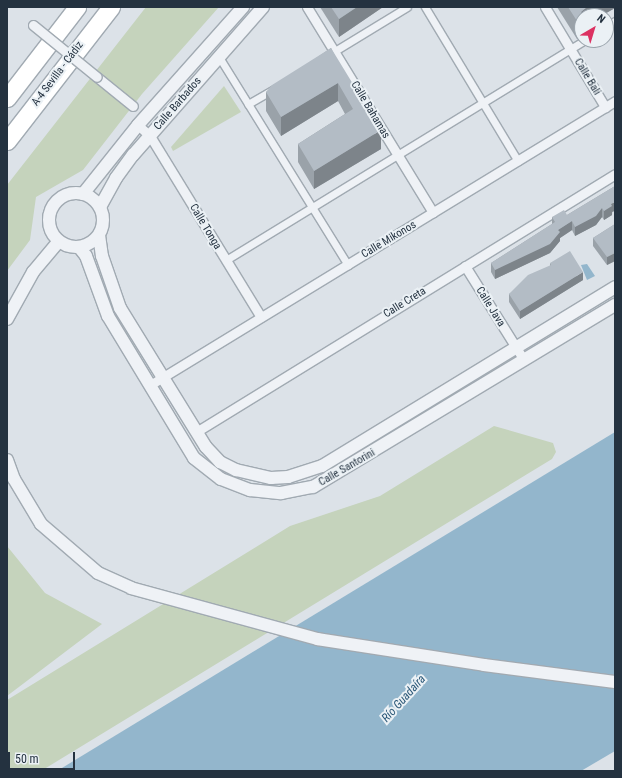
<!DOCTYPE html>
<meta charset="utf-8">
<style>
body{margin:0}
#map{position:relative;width:622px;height:778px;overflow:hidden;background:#dce2e8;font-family:"Roboto Condensed",sans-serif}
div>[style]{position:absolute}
.green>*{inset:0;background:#c5d3bc}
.water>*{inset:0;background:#93b6cc}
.roads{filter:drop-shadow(1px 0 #a1aab2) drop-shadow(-1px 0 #a1aab2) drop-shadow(0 1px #a1aab2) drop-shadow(0 -1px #a1aab2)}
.pedestrian>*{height:7px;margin:-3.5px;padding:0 3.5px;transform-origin:3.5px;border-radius:3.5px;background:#eff2f6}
.minor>*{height:9px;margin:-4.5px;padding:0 4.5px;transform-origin:4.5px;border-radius:4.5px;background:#eff2f6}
.tertiary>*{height:12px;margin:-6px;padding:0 6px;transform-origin:6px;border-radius:6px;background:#eff2f6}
.tertiary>.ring{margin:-6px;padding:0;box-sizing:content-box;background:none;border:12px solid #eff2f6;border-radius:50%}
.motorway>*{height:17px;margin:-8.5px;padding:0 8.5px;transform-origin:8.5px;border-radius:8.5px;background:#fff}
.bridges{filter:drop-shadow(1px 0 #a1aab2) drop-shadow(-1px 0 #a1aab2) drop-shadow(0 1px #a1aab2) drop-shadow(0 -1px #a1aab2)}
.minor-bridge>*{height:9px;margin:-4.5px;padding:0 4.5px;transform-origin:4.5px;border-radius:4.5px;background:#eff2f6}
.wall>*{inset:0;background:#9aa2a9}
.shaded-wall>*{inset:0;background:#7d848a}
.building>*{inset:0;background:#b3bcc5}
span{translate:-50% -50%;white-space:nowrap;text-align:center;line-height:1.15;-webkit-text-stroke:4px #ebf1f5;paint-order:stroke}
.street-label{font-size:11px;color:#243240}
.water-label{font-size:12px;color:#2a5777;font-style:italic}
.frame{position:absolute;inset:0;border:8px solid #243240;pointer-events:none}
.north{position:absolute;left:574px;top:8px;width:40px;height:40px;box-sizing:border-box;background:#ebf1f5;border:1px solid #9ba5ad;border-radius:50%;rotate:38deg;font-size:11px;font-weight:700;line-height:16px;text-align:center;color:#243240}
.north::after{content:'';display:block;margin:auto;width:14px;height:18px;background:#dc3262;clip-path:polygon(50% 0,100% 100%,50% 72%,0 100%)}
.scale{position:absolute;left:8px;top:752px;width:67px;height:18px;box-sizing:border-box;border:2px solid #243240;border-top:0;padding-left:5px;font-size:12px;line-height:14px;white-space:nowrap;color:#243240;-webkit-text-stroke:3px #ebf1f5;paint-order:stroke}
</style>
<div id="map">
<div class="green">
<div style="clip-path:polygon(146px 7px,219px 7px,142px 94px,83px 170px,36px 197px,30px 240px,7px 271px,7px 185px)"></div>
<div style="clip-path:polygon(224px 86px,241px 112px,173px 151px,171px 147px)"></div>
<div style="clip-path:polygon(494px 426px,553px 443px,556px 452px,552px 459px,41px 771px,7px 771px,7px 700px,290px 526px,380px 496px)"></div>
<div style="clip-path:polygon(7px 546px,45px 593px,102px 624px,7px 696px)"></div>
</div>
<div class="water">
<div style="clip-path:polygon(587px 264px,595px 276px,587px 280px,581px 265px)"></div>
<div style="clip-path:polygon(615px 432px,615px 751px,581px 771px,57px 771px)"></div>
</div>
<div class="roads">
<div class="pedestrian">
<div style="left:425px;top:7px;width:180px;rotate:58.9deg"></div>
<div style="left:606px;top:27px;width:11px;rotate:-34deg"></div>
<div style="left:330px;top:54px;width:90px;rotate:-31.4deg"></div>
<div style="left:219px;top:57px;width:245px;rotate:58.2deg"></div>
<div style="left:248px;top:104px;width:30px;rotate:-30deg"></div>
<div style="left:226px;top:260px;width:421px;rotate:-31.5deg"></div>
</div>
<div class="minor">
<div style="left:307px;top:7px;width:241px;rotate:58.5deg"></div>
<div style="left:545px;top:7px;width:117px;rotate:59deg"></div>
<div style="left:97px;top:77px;width:46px;rotate:38.9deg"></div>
<div style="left:138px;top:125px;width:16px;rotate:43deg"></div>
<div style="left:150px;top:136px;width:212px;rotate:58.5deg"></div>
<div style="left:465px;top:266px;width:111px;rotate:57.9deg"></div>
<div style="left:150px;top:385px;width:545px;rotate:-31.41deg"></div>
<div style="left:196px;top:432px;width:492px;rotate:-31.6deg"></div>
</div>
<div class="tertiary">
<div class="ring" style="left:49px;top:193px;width:42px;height:42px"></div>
<div style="left:83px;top:194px;width:88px;rotate:-51.4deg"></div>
<div style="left:138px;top:125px;width:158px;rotate:-48.3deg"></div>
<div style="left:100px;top:207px;width:33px;rotate:-61deg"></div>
<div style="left:116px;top:178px;width:29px;rotate:-54deg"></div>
<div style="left:133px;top:155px;width:197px;rotate:-48.7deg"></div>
<div style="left:99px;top:235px;width:21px;rotate:82deg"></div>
<div style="left:102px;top:256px;width:55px;rotate:70.9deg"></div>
<div style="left:120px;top:308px;width:163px;rotate:58.3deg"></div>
<div style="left:206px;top:447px;width:21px;rotate:47deg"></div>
<div style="left:220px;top:462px;width:18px;rotate:27deg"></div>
<div style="left:236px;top:470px;width:36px;rotate:13deg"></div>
<div style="left:271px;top:478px;width:17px;rotate:-3deg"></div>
<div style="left:288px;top:477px;width:36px;rotate:-18deg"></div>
<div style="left:322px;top:466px;width:343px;rotate:-31.4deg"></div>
<div style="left:79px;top:247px;width:11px;rotate:52deg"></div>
<div style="left:86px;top:256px;width:64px;rotate:69.9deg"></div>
<div style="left:108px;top:316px;width:166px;rotate:58.8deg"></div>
<div style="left:194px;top:458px;width:34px;rotate:38deg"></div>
<div style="left:221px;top:479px;width:31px;rotate:21deg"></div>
<div style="left:250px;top:490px;width:31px;rotate:6deg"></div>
<div style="left:281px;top:493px;width:33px;rotate:-11deg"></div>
<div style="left:313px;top:487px;width:353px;rotate:-31.1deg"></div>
<div style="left:7px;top:319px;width:54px;rotate:-61deg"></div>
<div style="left:33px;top:272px;width:40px;rotate:-50deg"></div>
<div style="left:7px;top:460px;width:20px;rotate:70deg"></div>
<div style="left:14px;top:479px;width:52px;rotate:59deg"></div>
<div style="left:41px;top:524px;width:75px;rotate:40.7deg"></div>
<div style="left:98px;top:573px;width:36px;rotate:24deg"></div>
<div style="left:131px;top:588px;width:193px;rotate:15.3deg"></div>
<div style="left:317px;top:639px;width:169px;rotate:8.8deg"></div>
<div style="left:484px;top:665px;width:132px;rotate:7.4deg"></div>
</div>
<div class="motorway">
<div style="left:7px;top:98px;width:115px;rotate:-52.4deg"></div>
<div style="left:7px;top:141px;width:170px;rotate:-52.2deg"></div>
</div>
</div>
<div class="bridges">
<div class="minor-bridge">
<div style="left:33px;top:25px;width:82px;rotate:39.1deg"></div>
</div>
</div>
<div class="wall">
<div style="clip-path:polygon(320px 7px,383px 7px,339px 37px)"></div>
<div style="clip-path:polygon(557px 7px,615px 7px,615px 8px,601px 16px,582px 16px,582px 35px,577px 39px)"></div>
<div style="clip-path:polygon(331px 48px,381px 149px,314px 189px,298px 162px,298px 144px,345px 114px,338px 101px,281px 136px,266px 111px,266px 92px)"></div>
<div style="clip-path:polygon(615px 186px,612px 215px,604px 220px,602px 217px,596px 225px,575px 236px,572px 230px,560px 238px,560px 241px,550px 253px,495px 279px,491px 272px,491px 263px,552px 224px,552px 217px,567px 215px)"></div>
<div style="clip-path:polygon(615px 224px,615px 261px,607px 265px,593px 246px,593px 238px)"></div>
<div style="clip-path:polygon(550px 263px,583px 280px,520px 319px,509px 302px,509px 294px,550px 266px)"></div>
</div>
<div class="shaded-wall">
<div style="clip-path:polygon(357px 7px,383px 7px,339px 37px,339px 19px)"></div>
<div style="clip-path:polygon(587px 7px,615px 7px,615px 8px,601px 16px,582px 16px,582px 35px,577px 39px,577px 21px,581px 12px)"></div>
<div style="clip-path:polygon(338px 83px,338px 101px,281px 136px,281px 117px)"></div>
<div style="clip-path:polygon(381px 130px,381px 149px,314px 189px,314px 171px)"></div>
<div style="clip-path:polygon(615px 202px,615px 211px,612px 212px,612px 215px,604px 220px,604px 211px,611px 204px)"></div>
<div style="clip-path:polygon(602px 208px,602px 217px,596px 225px,575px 236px,575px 227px)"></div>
<div style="clip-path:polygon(572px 221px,572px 230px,560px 238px,560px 241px,550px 253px,495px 279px,495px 270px)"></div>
<div style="clip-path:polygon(615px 253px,615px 261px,607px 265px,607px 257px)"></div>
<div style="clip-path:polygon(583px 272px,583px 280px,520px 319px,520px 311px)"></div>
</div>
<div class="building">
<div style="clip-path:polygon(331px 7px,357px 7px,339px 19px)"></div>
<div style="clip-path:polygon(568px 7px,587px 7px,581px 12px,583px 16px,582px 16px,582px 18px,577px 21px)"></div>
<div style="clip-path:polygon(331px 48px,381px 130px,314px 171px,298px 144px,353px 109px,338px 83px,281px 117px,266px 92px,272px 85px)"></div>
<div style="clip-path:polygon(615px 186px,615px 202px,611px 204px,612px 206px,604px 211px,602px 208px,596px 216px,575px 227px,572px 221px,558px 230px,560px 232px,550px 244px,495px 270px,491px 263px,555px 222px,552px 217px,564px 210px,567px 215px)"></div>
<div style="clip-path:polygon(615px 224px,615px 253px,607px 257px,593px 238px)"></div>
<div style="clip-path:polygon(570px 251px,583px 272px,520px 311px,509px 294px,528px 275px,551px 265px,550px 263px)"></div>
</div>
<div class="street-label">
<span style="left:58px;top:74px;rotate:-53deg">A-4 Sevilla - Cádiz</span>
<span style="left:587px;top:77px;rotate:59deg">Calle Bali</span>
<span style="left:178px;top:104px;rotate:-49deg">Calle Barbados</span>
<span style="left:370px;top:110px;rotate:59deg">Calle Bahamas</span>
<span style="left:205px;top:227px;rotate:59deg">Calle Tonga</span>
<span style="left:389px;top:240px;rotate:-31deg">Calle Mikonos</span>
<span style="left:405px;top:303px;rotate:-32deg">Calle Creta</span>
<span style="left:490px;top:307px;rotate:58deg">Calle Java</span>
<span style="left:347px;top:468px;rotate:-30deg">Calle Santorini</span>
</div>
<div class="water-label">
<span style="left:404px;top:699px;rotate:-48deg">Río Guadaíra</span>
</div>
<div class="frame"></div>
<div class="north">N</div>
<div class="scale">50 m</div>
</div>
